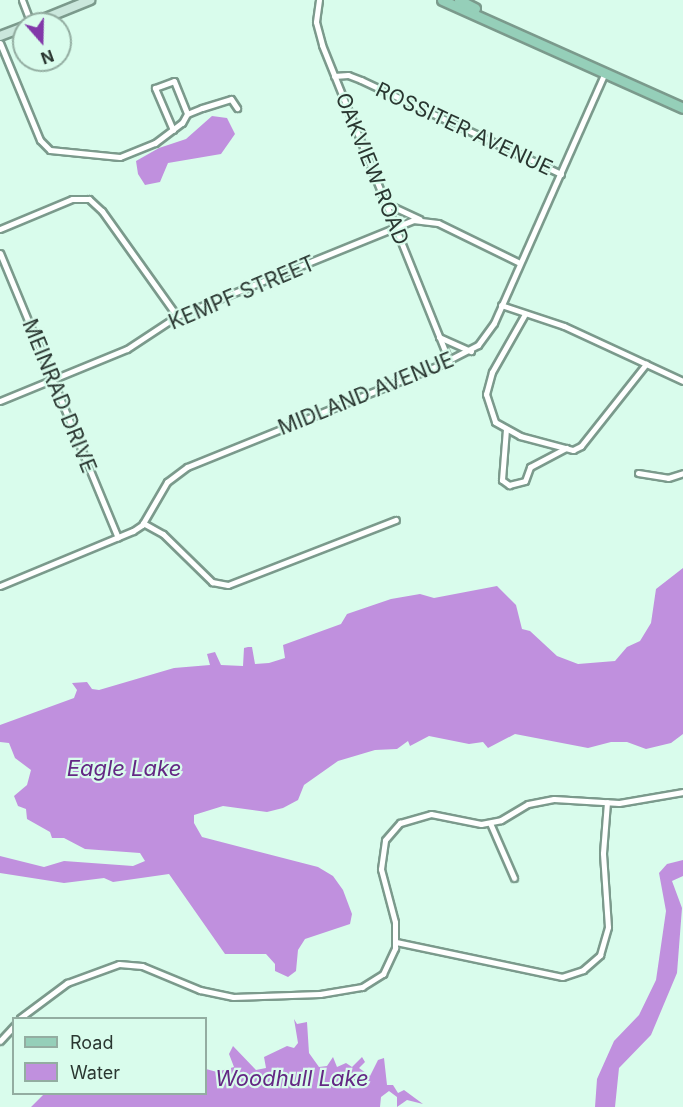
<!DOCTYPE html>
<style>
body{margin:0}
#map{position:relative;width:683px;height:1107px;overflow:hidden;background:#d9fcec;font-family:Inter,sans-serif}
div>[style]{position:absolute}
.water>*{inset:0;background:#c090de}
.roads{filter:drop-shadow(2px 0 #7b9a8c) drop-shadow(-2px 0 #7b9a8c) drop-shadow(0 2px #7b9a8c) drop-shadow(0 -2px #7b9a8c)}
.street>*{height:5px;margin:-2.5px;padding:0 2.5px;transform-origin:2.5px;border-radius:2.5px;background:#fff}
.secondary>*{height:8px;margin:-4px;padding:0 4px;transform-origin:4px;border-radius:4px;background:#cae7dc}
.primary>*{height:9px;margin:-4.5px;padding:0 4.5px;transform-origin:4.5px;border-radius:4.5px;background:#95cfb9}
span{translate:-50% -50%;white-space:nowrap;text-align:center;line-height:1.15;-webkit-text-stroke:4.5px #d9fcec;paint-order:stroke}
.street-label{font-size:21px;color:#2a3731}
.water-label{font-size:22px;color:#642884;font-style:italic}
.legend{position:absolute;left:12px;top:1017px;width:195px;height:78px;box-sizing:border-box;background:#d9fcec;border:2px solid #93ada1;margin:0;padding:8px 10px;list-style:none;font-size:18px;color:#2a3731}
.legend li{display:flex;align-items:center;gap:12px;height:30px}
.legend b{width:30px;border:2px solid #93ada1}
.north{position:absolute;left:12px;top:12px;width:60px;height:60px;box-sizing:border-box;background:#d9fcec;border:2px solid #93ada1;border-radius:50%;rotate:160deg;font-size:16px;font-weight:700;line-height:24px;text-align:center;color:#2a3731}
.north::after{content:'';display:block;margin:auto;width:21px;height:27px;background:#8238a9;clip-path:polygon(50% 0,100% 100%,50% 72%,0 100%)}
</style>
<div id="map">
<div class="water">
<div style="clip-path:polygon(212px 116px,227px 118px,235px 134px,221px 154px,168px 163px,160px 182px,145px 185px,138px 174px,136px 161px,159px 148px,186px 139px)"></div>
<div style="clip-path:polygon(683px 568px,683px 734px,671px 743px,646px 749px,627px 742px,611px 742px,588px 748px,515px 734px,488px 748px,483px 742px,469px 744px,429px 736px,410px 746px,408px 741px,397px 749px,375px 750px,338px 761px,304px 785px,298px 800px,283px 808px,267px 812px,223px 806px,194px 815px,194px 823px,202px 837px,318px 867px,333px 876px,343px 890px,352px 914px,350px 924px,305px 939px,298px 950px,296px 971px,288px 977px,275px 971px,275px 964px,266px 954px,225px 954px,169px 874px,113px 882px,104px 878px,64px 883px,0 873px,0 856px,44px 867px,64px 861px,133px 866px,145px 861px,140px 853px,85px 849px,64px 838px,52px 838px,50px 832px,27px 819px,26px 809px,18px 806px,14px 796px,27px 785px,31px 770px,15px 758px,9px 743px,0 742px,0 725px,74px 698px,77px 690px,72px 683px,87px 682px,92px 689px,99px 690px,174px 668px,210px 665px,207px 654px,215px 652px,221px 665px,243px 666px,244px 648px,248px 647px,252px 647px,255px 664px,269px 663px,285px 658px,283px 645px,341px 624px,347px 614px,391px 599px,420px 594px,434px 598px,497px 586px,516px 605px,522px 629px,530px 631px,557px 656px,578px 664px,615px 661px,627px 647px,640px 641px,651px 623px,656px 589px)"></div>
<div style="clip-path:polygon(683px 860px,683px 876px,672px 881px,682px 908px,677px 973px,651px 1035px,619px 1068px,615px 1107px,595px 1107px,597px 1079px,614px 1041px,639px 1015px,656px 980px,666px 911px,659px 873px,667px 864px)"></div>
<div style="clip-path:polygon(294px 1019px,297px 1024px,307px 1022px,309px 1053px,319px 1067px,327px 1066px,333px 1057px,337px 1067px,346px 1063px,352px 1067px,362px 1057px,365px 1062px,359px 1068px,370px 1076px,378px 1060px,384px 1058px,387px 1085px,393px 1085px,398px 1093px,404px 1090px,423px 1104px,407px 1100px,397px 1107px,397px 1097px,389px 1091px,381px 1097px,380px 1107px,31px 1107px,44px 1094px,206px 1094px,206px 1069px,217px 1072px,234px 1067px,229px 1054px,233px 1046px,256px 1070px,266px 1068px,264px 1057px,287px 1046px,294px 1048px,298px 1043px)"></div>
</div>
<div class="roads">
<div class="street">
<div style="left:22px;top:0;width:26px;rotate:69deg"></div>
<div style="left:319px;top:0;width:22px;rotate:98deg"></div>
<div style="left:316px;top:22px;width:24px;rotate:75deg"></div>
<div style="left:322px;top:45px;width:341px;rotate:68.1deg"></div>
<div style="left:0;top:43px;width:105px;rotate:67.6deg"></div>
<div style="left:40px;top:140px;width:14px;rotate:45deg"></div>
<div style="left:50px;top:150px;width:70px;rotate:5.7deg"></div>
<div style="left:120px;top:157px;width:38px;rotate:-22deg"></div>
<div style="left:155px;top:143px;width:34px;rotate:-37deg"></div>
<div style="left:182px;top:123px;width:10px;rotate:-61deg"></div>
<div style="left:187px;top:114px;width:16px;rotate:-22deg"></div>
<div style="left:202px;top:108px;width:30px;rotate:-17deg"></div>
<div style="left:231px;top:99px;width:11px;rotate:56deg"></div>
<div style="left:334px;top:76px;width:14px;rotate:-4deg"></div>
<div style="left:348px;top:75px;width:14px;rotate:21deg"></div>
<div style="left:361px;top:80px;width:221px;rotate:25.2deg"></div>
<div style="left:173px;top:130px;width:46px;rotate:-113.2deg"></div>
<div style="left:155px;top:88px;width:20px;rotate:-20deg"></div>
<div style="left:174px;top:81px;width:35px;rotate:68deg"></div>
<div style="left:385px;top:203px;width:38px;rotate:25deg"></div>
<div style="left:0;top:229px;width:78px;rotate:-22.6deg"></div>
<div style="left:72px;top:199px;width:17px"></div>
<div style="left:89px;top:199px;width:18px;rotate:43deg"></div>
<div style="left:102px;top:211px;width:129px;rotate:54.5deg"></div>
<div style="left:0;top:253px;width:308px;rotate:67.5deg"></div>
<div style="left:501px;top:305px;width:66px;rotate:18.4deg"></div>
<div style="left:564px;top:326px;width:131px;rotate:24.8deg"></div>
<div style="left:525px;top:314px;width:67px;rotate:119.6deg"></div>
<div style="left:492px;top:372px;width:23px;rotate:105deg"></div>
<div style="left:486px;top:394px;width:29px;rotate:72deg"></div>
<div style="left:495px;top:422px;width:29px;rotate:29deg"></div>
<div style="left:520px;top:436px;width:55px;rotate:14.8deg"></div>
<div style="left:573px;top:450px;width:9px;rotate:-27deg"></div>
<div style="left:581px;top:446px;width:105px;rotate:-51.6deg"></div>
<div style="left:439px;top:337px;width:35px;rotate:24deg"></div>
<div style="left:0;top:401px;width:137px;rotate:-22.3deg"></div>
<div style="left:127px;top:349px;width:60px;rotate:-33.4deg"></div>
<div style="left:177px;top:316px;width:255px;rotate:-22.1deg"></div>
<div style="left:413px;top:220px;width:25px;rotate:7deg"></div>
<div style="left:438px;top:223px;width:91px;rotate:26deg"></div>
<div style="left:506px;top:429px;width:51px;rotate:94.5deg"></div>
<div style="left:502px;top:480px;width:9px;rotate:36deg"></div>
<div style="left:509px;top:485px;width:16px;rotate:-14deg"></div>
<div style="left:525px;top:481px;width:15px;rotate:-70deg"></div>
<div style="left:530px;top:467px;width:41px;rotate:-27.8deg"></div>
<div style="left:638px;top:473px;width:30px;rotate:9deg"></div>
<div style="left:668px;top:478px;width:16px;rotate:-18deg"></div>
<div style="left:143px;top:523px;width:23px;rotate:29deg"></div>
<div style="left:163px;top:534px;width:69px;rotate:44.4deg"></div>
<div style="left:212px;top:582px;width:16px;rotate:11deg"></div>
<div style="left:228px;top:585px;width:180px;rotate:-21.2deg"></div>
<div style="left:0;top:586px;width:144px;rotate:-22.5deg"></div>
<div style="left:133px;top:531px;width:11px;rotate:-34deg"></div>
<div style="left:142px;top:525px;width:50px;rotate:-59.8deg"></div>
<div style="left:167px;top:482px;width:25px;rotate:-37deg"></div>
<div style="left:187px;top:467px;width:270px;rotate:-22deg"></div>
<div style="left:437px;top:366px;width:46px;rotate:-27.1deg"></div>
<div style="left:478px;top:345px;width:27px;rotate:-54deg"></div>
<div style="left:494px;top:323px;width:274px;rotate:-66.1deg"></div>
<div style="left:490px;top:823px;width:60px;rotate:66.4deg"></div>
<div style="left:396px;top:942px;width:170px;rotate:11.9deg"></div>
<div style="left:562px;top:977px;width:22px;rotate:-18deg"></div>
<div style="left:583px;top:970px;width:23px;rotate:-41deg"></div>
<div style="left:600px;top:955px;width:29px;rotate:-74deg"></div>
<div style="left:608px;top:927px;width:74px;rotate:-93.9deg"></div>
<div style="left:603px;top:853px;width:51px;rotate:-85.5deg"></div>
<div style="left:20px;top:1018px;width:59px;rotate:-36.7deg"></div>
<div style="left:67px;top:983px;width:55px;rotate:-20.1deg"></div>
<div style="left:119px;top:964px;width:23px;rotate:5deg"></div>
<div style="left:142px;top:966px;width:63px;rotate:22.5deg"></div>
<div style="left:200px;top:990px;width:34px;rotate:12deg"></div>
<div style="left:233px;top:997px;width:87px;rotate:-2deg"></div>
<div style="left:320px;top:994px;width:43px;rotate:-9.5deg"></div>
<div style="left:362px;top:987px;width:25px;rotate:-32deg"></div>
<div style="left:383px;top:974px;width:29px;rotate:-65deg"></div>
<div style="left:395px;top:948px;width:26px;rotate:-90deg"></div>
<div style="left:395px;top:922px;width:55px;rotate:-104.8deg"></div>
<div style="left:381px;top:869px;width:29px;rotate:-82deg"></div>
<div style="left:385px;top:840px;width:23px;rotate:-49deg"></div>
<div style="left:400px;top:823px;width:32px;rotate:-16deg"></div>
<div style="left:431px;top:814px;width:51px;rotate:11.3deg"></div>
<div style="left:481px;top:824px;width:20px;rotate:-11deg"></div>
<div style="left:501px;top:820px;width:31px;rotate:-31deg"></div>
<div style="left:528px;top:804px;width:26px;rotate:-11deg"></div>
<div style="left:554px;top:799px;width:65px;rotate:3.5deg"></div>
<div style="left:619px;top:803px;width:65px;rotate:-9.8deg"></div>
<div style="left:0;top:1041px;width:21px;rotate:-47deg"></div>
</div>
<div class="secondary">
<div style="left:31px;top:24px;width:64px;rotate:-22.1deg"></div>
<div style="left:0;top:36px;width:26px;rotate:-21deg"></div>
</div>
<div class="primary">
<div style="left:442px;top:0;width:264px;rotate:24.1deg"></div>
<div style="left:459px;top:0;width:18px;rotate:27deg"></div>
</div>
</div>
<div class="street-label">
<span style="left:464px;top:129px;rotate:25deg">ROSSITER AVENUE</span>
<span style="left:372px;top:169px;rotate:68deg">OAKVIEW ROAD</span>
<span style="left:242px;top:293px;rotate:-23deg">KEMPF STREET</span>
<span style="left:366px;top:394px;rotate:-22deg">MIDLAND AVENUE</span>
<span style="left:59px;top:396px;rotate:68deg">MEINRAD DRIVE</span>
</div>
<div class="water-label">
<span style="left:124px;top:769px">Eagle Lake</span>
<span style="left:292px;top:1079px">Woodhull Lake</span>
</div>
<ul class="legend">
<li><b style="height:8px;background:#95cfb9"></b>Road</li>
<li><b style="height:16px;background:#c090de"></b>Water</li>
</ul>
<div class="north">N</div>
</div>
